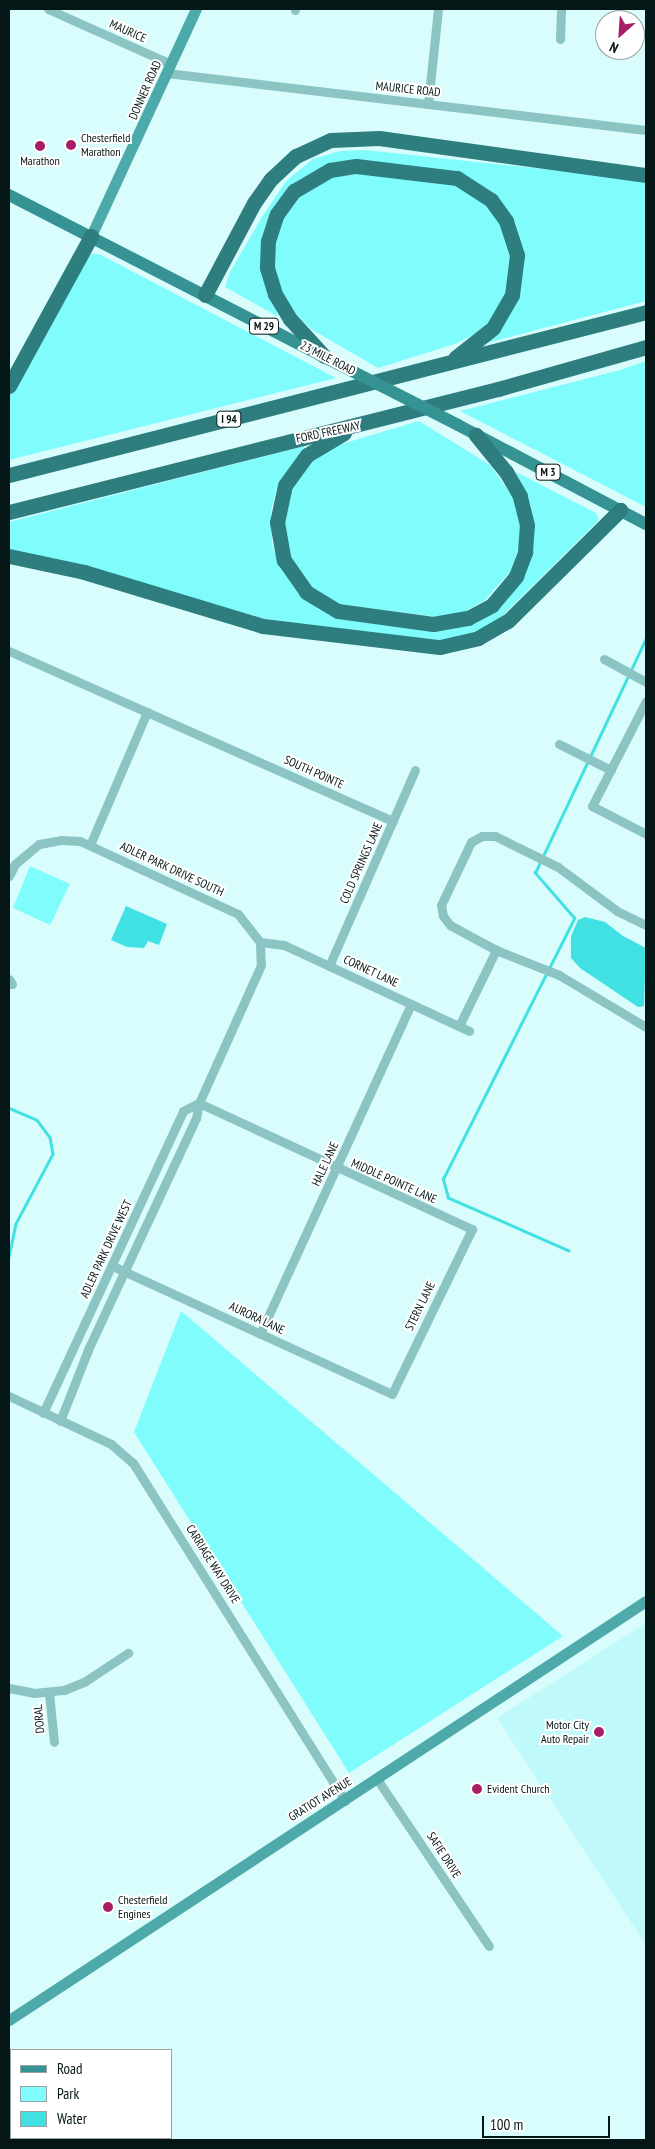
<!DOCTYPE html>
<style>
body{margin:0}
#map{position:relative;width:655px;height:2149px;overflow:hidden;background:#d9fdfd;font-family:"PT Sans Narrow",sans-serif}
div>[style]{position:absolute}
.built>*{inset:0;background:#c0f9f9}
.green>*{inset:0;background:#80fcfd}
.water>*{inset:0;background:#41e0e2}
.stream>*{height:2.5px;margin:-1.25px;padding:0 1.25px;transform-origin:1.25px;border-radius:1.25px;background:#41e0e2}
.street>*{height:9px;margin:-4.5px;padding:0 4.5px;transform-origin:4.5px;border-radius:4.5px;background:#8cc3c3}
.secondary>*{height:11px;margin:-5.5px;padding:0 5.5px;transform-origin:5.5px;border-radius:5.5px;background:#4ea9aa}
.primary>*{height:12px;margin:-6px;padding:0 6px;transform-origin:6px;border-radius:6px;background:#359394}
.highway>*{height:15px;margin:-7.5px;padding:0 7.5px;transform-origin:7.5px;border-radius:7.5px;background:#2e7e7f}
.primary-bridge>*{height:12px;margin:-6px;padding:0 6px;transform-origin:6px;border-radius:6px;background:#359394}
.dots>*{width:14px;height:14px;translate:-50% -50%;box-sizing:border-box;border:2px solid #fff;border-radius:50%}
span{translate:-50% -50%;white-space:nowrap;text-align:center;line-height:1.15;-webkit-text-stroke:4px #fff;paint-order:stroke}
.shield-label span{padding:1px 4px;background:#fff;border:1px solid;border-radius:4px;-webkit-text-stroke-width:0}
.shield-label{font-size:11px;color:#051616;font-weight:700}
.street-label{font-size:12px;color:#051616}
.poi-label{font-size:12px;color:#051616}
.left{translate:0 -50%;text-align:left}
.right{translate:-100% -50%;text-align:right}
.frame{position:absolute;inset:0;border:10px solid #051616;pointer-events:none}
.legend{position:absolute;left:10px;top:2049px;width:162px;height:90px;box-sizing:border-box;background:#fff;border:1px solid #9ba2a2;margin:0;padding:6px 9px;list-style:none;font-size:15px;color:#051616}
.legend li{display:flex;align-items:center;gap:10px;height:25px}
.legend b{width:25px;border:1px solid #9ba2a2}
.north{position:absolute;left:595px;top:10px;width:50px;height:50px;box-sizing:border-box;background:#fff;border:1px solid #9ba2a2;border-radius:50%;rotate:206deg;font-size:14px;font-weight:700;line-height:20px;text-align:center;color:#051616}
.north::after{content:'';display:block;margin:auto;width:18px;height:22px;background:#a71e65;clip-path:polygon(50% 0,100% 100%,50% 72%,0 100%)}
.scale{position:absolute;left:482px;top:2116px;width:128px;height:22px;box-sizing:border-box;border:2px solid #051616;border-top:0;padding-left:6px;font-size:15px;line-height:18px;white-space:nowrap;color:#051616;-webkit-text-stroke:4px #fff;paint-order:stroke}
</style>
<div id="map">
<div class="built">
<div style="clip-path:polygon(646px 1623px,646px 1945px,497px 1718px)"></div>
</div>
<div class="green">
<div style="clip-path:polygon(365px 150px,646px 180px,646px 301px,483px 344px,521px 269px,481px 186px,332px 165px,271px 219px,277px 316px,225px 287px,230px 272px,262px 217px,286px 181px,313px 159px,340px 151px)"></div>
<div style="clip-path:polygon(353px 172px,454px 183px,477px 196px,500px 222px,510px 251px,508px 290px,492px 319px,475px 334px,455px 344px,378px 368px,311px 329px,293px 311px,280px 289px,274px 267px,274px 244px,285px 214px,299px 196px,330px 176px)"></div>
<div style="clip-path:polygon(88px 254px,99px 254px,336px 378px,9px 460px,9px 397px,32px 361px)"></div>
<div style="clip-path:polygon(646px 361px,646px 507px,460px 411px,620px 370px)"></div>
<div style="clip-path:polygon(419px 421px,490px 465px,514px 499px,521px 522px,519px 547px,510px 572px,484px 601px,462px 613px,437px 617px,339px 604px,327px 598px,307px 583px,288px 552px,284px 527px,291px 490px,311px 459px,332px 447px)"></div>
<div style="clip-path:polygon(305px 446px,277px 487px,271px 511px,272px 544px,279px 565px,298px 593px,318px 609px,339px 618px,445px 630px,468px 625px,496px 608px,518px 584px,534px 540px,530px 503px,516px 472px,596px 513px,599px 520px,493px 625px,449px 641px,285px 624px,9px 551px,9px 522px)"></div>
<div style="clip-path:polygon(30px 866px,70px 884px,50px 925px,13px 908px)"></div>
<div style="clip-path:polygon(181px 1311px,387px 1486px,563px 1636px,349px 1773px,134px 1432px)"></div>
</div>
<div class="water">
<div style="clip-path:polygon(126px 906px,167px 924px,159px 945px,148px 941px,144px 948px,127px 947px,111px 940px)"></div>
<div style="clip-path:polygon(585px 917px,605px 922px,623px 936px,646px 948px,644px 1006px,638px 1007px,580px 968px,571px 958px,571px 936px,578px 920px)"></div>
</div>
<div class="stream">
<div style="left:9px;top:1108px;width:30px;rotate:23deg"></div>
<div style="left:37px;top:1120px;width:21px;rotate:53deg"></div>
<div style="left:50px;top:1137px;width:17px;rotate:80deg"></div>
<div style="left:53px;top:1154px;width:79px;rotate:117.9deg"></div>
<div style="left:16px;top:1224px;width:34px;rotate:102deg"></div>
<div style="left:569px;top:1251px;width:132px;rotate:-156.3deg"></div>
<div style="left:448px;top:1198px;width:20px;rotate:-105deg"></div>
<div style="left:443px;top:1179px;width:292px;rotate:-63.3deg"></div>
<div style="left:574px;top:918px;width:60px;rotate:-130.9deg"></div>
<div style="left:535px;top:873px;width:260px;rotate:-64.7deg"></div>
</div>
<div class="street">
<div style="left:48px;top:9px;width:135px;rotate:24.1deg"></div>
<div style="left:295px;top:10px;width:1px;rotate:-90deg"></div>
<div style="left:560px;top:39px;width:30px;rotate:-88deg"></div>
<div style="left:167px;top:73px;width:482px;rotate:6.8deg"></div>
<div style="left:428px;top:104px;width:96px;rotate:-84deg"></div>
<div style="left:9px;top:651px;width:420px;rotate:23.9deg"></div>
<div style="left:604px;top:659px;width:48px;rotate:28.7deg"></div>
<div style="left:646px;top:701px;width:118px;rotate:117.2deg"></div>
<div style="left:592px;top:806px;width:61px;rotate:27.4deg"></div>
<div style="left:559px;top:744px;width:58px;rotate:26.6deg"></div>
<div style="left:90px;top:845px;width:145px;rotate:-66.8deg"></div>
<div style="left:9px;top:876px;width:13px;rotate:-63deg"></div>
<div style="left:15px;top:864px;width:31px;rotate:-40deg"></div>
<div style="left:39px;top:844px;width:22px;rotate:-10deg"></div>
<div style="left:61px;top:840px;width:19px;rotate:3deg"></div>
<div style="left:80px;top:841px;width:174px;rotate:24.8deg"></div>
<div style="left:238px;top:914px;width:36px;rotate:52deg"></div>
<div style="left:260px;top:942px;width:23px;rotate:88deg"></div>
<div style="left:261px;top:965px;width:151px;rotate:114.2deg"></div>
<div style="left:199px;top:1103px;width:301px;rotate:24.8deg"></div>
<div style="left:472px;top:1229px;width:183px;rotate:115.9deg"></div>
<div style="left:392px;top:1394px;width:307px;rotate:-155.4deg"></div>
<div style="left:260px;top:942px;width:24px;rotate:7deg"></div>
<div style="left:284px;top:945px;width:204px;rotate:24.9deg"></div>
<div style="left:496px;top:950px;width:52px;rotate:-151.5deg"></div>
<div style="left:450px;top:925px;width:11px;rotate:-128deg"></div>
<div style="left:443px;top:916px;width:11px;rotate:-100deg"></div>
<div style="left:441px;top:905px;width:70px;rotate:-64.5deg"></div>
<div style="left:471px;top:842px;width:13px;rotate:-29deg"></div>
<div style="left:482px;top:836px;width:13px"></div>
<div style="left:495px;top:836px;width:70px;rotate:26.2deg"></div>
<div style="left:558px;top:867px;width:74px;rotate:36.7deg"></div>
<div style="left:617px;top:911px;width:32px;rotate:26deg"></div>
<div style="left:329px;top:966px;width:214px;rotate:-66.3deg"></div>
<div style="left:9px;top:979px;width:6px;rotate:59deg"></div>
<div style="left:459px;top:1026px;width:85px;rotate:-64deg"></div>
<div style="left:496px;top:950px;width:68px;rotate:21.6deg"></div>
<div style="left:559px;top:975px;width:101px;rotate:30.9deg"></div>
<div style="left:260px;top:1334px;width:363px;rotate:-65.4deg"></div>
<div style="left:9px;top:1396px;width:113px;rotate:25.2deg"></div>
<div style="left:111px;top:1444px;width:29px;rotate:41deg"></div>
<div style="left:133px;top:1463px;width:399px;rotate:57.9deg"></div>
<div style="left:43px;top:1413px;width:333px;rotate:-65.1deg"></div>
<div style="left:183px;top:1111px;width:18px;rotate:-27deg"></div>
<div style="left:199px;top:1103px;width:15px;rotate:101deg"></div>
<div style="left:196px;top:1118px;width:256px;rotate:115deg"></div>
<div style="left:88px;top:1350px;width:76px;rotate:111.5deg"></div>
<div style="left:9px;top:1688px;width:25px;rotate:11deg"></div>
<div style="left:34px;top:1693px;width:30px;rotate:-6deg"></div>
<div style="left:64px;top:1690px;width:22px;rotate:-22deg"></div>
<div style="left:84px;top:1682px;width:53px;rotate:-33.4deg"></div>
<div style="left:49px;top:1693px;width:49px;rotate:84.2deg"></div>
<div style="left:377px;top:1779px;width:201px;rotate:56.2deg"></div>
</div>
<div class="secondary">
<div style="left:91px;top:236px;width:250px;rotate:-65.2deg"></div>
<div style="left:9px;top:2020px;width:762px;rotate:-33.34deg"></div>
</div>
<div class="primary">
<div style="left:9px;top:195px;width:370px;rotate:27.2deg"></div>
<div style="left:458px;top:425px;width:212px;rotate:27.8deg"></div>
</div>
<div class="highway">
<div style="left:205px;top:295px;width:104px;rotate:-62deg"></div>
<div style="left:254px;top:203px;width:29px;rotate:-55deg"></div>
<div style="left:271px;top:179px;width:34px;rotate:-43deg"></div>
<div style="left:296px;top:156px;width:38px;rotate:-25deg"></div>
<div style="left:331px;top:140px;width:48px;rotate:-2.4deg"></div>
<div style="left:379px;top:138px;width:270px;rotate:7.9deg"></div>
<div style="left:324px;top:356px;width:50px;rotate:-132.6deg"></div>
<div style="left:290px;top:319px;width:29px;rotate:-121deg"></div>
<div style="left:275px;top:294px;width:28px;rotate:-107deg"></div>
<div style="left:267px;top:267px;width:26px;rotate:-88deg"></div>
<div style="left:268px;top:241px;width:28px;rotate:-72deg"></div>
<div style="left:277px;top:214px;width:29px;rotate:-54deg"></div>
<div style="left:294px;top:191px;width:42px;rotate:-30.3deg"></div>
<div style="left:330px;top:170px;width:26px;rotate:-9deg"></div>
<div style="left:356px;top:166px;width:102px;rotate:6.8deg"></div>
<div style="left:457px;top:178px;width:40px;rotate:32.9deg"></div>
<div style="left:491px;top:200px;width:26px;rotate:54deg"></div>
<div style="left:506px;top:221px;width:36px;rotate:72deg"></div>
<div style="left:517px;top:255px;width:40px;rotate:97.1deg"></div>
<div style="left:512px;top:295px;width:38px;rotate:120deg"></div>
<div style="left:493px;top:328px;width:48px;rotate:141.7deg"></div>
<div style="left:9px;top:386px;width:171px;rotate:-61.3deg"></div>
<div style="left:344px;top:433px;width:43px;rotate:149.3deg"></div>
<div style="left:307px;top:455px;width:37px;rotate:126deg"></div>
<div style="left:285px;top:485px;width:38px;rotate:102deg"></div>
<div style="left:277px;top:522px;width:39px;rotate:80deg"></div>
<div style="left:284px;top:560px;width:39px;rotate:55deg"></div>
<div style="left:306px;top:592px;width:37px;rotate:31deg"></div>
<div style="left:338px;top:611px;width:96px;rotate:7.8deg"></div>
<div style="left:433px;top:624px;width:36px;rotate:-10deg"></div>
<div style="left:468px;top:618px;width:27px;rotate:-28deg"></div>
<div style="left:492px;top:605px;width:38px;rotate:-50deg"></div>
<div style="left:516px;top:576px;width:26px;rotate:-69deg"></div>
<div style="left:525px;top:552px;width:27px;rotate:-86deg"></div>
<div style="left:527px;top:525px;width:30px;rotate:-104deg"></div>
<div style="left:520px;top:496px;width:28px;rotate:-120deg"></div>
<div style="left:506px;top:472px;width:48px;rotate:-129deg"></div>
<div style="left:9px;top:475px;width:658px;rotate:-14.35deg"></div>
<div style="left:9px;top:512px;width:504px;rotate:-14.12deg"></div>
<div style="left:498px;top:389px;width:154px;rotate:-15.8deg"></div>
<div style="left:9px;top:556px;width:77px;rotate:12deg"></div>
<div style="left:84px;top:572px;width:187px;rotate:16.8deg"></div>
<div style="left:263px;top:626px;width:178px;rotate:6.8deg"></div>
<div style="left:440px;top:647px;width:39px;rotate:-13deg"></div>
<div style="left:478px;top:638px;width:34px;rotate:-30deg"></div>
<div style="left:508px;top:621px;width:158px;rotate:-44.7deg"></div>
</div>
<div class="primary-bridge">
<div style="left:338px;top:364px;width:135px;rotate:26.9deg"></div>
</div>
<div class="dots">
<div style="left:71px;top:145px;background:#a71e65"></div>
<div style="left:40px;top:146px;background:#a71e65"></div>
<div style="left:599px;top:1732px;background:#a71e65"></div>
<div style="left:477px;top:1789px;background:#a71e65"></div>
<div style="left:108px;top:1907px;background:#a71e65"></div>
</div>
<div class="shield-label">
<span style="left:264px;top:326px">M 29</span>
<span style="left:229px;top:419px">I 94</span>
<span style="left:548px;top:472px">M 3</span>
</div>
<div class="street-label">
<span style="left:128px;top:31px;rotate:24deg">MAURICE</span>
<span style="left:408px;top:89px;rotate:6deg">MAURICE ROAD</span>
<span style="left:145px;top:90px;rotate:-66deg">DONNER ROAD</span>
<span style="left:328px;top:358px;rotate:27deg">23 MILE ROAD</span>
<span style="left:328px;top:432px;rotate:-12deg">FORD FREEWAY</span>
<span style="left:314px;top:772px;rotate:24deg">SOUTH POINTE</span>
<span style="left:361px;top:863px;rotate:-66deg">COLD SPRINGS LANE</span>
<span style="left:172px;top:869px;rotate:25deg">ADLER PARK DRIVE SOUTH</span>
<span style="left:371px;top:971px;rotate:25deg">CORNET LANE</span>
<span style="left:325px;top:1164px;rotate:-65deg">HALE LANE</span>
<span style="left:394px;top:1181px;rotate:24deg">MIDDLE POINTE LANE</span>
<span style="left:106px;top:1249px;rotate:-65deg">ADLER PARK DRIVE WEST</span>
<span style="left:420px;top:1306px;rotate:-64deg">STERN LANE</span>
<span style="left:257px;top:1318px;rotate:25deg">AURORA LANE</span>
<span style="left:213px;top:1564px;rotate:58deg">CARRIAGE WAY DRIVE</span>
<span style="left:39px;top:1719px;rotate:-95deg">DORAL</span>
<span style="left:320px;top:1799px;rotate:-32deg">GRATIOT AVENUE</span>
<span style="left:444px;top:1855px;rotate:57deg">SAFIE DRIVE</span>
</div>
<div class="poi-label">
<span class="left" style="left:81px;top:145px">Chesterfield<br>Marathon</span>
<span style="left:40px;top:161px">Marathon</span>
<span class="right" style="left:589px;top:1732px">Motor City<br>Auto Repair</span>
<span class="left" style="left:487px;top:1789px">Evident Church</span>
<span class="left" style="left:118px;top:1907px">Chesterfield<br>Engines</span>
</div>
<div class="frame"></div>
<ul class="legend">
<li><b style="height:6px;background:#359394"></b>Road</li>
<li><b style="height:14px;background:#80fcfd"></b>Park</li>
<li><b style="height:14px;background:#41e0e2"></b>Water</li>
</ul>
<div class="north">N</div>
<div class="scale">100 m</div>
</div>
